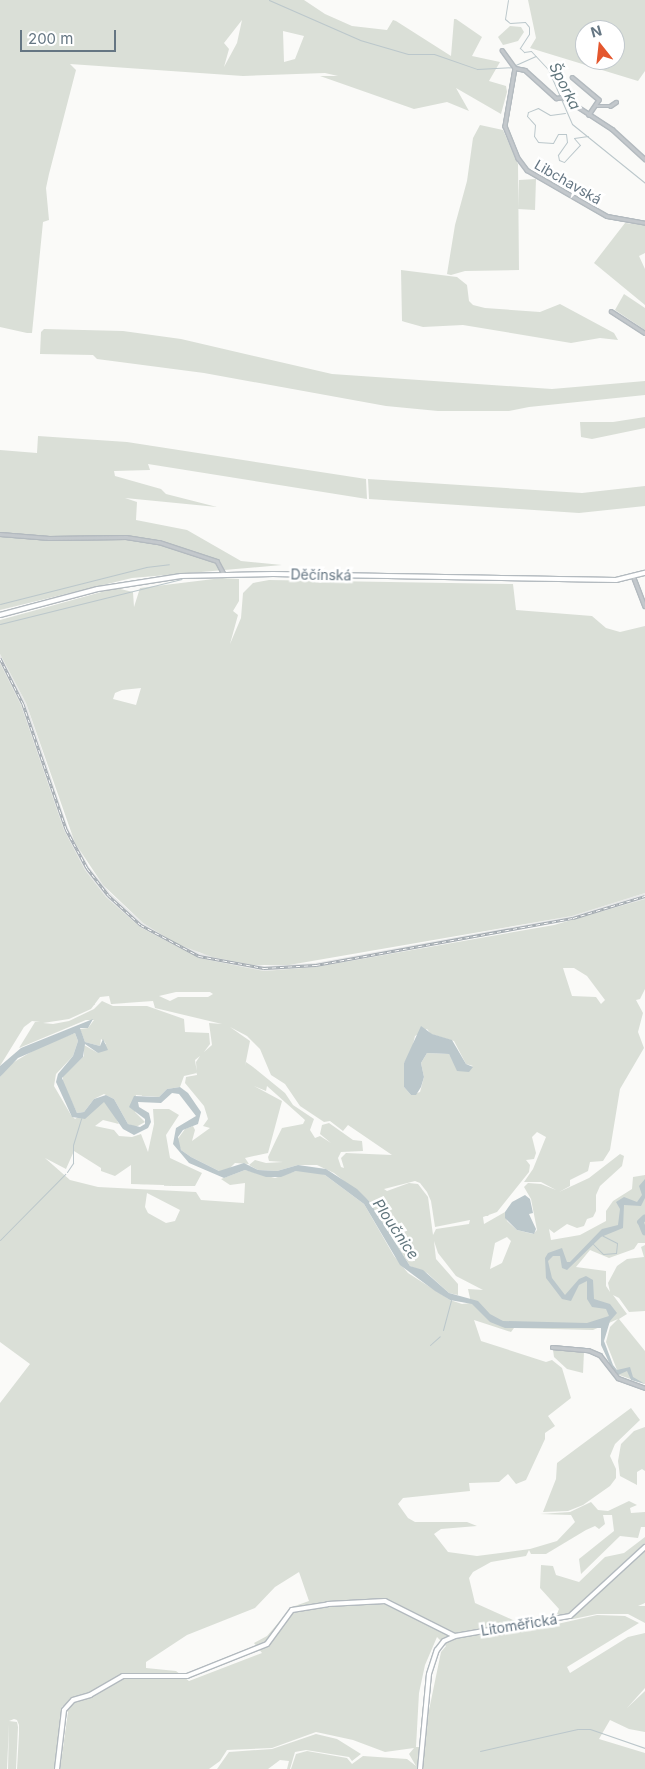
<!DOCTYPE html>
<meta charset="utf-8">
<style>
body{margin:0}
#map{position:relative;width:645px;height:1769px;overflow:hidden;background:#fafaf8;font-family:Inter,sans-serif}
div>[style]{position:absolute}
.built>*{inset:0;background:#e8e9e9}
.green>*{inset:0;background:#dadfd7}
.water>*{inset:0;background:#bbc7cb}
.stream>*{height:1px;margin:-0.5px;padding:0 0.5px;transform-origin:0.5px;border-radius:0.5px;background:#bbc7cb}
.river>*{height:5.5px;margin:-2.75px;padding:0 2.75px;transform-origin:2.75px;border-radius:2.75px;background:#bbc7cb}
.roads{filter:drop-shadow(1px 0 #b3babf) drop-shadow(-1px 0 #b3babf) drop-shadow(0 1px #b3babf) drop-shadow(0 -1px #b3babf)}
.street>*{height:2.5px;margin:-1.25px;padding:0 1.25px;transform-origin:1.25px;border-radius:1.25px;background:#c3c8cc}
.secondary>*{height:4px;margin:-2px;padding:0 2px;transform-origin:2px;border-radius:2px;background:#fff}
.rail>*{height:3px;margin-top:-1.5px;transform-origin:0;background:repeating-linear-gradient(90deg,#fff 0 4px,#a2aab0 0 8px);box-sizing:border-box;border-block:1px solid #a2aab0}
span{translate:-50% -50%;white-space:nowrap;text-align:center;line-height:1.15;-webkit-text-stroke:5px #fff;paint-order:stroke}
.street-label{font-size:14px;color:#657683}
.water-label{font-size:15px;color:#60757c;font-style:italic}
.north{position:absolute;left:575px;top:20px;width:50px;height:50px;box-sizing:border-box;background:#fff;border:1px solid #c1c8cd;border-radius:50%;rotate:344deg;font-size:14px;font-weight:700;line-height:20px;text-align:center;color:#657683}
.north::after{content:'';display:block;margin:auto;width:18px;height:22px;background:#e4572e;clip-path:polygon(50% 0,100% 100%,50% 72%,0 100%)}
.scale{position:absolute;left:20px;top:30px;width:96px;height:22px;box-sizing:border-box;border:2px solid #657683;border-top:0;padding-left:6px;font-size:15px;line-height:18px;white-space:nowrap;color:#657683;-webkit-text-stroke:4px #fff;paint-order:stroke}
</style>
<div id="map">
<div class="built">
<div style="clip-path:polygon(0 654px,26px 703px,68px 828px,89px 867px,110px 893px,143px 923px,200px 953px,264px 966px,315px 963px,572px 916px,645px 893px,645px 899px,573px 920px,316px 967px,264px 971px,199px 958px,140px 927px,106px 897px,85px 870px,64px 830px,21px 705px,0 663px)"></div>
</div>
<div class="green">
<div style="clip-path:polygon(evenodd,0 0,304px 0,325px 14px,352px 26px,387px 30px,393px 20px,396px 21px,451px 56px,454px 19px,456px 19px,482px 37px,472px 56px,500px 62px,489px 81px,506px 86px,507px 92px,501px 114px,456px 88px,469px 111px,447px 102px,414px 109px,320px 76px,338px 76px,325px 73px,243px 76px,70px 64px,76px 70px,49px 174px,46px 188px,49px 220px,43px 222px,32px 333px,27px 333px,0 327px,0 0,242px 20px,237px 43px,224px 67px,229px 49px,224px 43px,242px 20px,0 0,283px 31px,304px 36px,295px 59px,284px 62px,283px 31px)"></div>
<div style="clip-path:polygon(evenodd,528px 0,645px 0,645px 71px,638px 81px,530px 48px,536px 38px,528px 0,585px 30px,615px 30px,615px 60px,585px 60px,585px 30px)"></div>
<div style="clip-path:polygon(510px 26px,521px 27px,524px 32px,518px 41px,503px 45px,498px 37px)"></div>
<div style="clip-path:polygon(480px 125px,503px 130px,518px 164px,519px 270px,465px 271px,451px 275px,447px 274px,455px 225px,467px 181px,473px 138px)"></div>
<div style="clip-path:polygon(536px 179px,535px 210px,518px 209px,519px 180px)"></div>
<div style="clip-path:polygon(625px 223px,645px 225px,645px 253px,639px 256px,645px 269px,645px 305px,594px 263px)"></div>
<div style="clip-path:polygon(401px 270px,457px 277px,467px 285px,469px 301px,473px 305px,485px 308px,540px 312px,560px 304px,614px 333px,618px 340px,600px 338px,571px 343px,463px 325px,423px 327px,405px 322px,402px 321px)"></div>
<div style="clip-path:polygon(624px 294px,645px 308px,645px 330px,615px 310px)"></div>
<div style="clip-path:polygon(44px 329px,123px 331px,181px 339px,332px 374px,552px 389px,645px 381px,645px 395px,529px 407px,509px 411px,438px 411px,386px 406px,204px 373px,97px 359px,93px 355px,40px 354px,41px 332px)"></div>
<div style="clip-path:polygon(645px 417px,645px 428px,592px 439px,581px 437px,580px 422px,613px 422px)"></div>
<div style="clip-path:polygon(38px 436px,127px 442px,366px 479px,367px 499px,148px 464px,150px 470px,114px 471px,115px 476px,161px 489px,166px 494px,217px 507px,125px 498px,137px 502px,136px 520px,187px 530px,241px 561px,282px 565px,132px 578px,0 610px,0 450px,37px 453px)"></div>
<div style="clip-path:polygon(368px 479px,582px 493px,645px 486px,645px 506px,579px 513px,369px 499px)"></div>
<div style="clip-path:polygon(evenodd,222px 578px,239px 579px,239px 601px,233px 611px,238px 615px,230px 644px,241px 618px,243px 593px,253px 583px,269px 580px,513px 584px,516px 610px,592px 616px,606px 628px,620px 632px,645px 626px,645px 893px,572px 916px,289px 965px,253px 965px,212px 957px,177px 944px,143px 923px,103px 885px,75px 843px,26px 703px,0 654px,0 620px,116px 588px,133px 592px,134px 607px,140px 588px,222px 578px,141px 688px,136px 705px,113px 699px,115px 693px,122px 690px,141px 688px)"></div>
<div style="clip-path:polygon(evenodd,0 663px,21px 705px,64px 830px,85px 870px,106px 897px,140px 927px,199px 958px,264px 971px,316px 967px,554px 925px,645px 899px,645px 989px,640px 999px,636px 1000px,643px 1013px,638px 1032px,644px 1048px,620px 1089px,610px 1150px,603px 1161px,590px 1162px,588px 1171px,570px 1180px,570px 1186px,559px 1192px,589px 1178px,620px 1154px,624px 1156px,622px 1166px,600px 1186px,596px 1195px,596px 1211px,593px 1217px,587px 1219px,584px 1226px,577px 1228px,567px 1224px,554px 1233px,549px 1229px,551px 1240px,580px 1235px,606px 1221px,606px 1211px,613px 1201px,632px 1189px,633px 1177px,645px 1175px,645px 1243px,638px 1243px,634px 1249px,609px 1258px,590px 1250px,576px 1267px,606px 1271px,606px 1286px,610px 1292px,608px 1283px,617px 1266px,627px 1259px,644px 1257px,641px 1247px,645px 1245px,645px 1311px,629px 1312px,619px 1298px,613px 1295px,627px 1314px,619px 1319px,645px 1351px,645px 1384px,619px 1375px,606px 1342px,610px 1327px,618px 1319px,593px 1330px,514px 1328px,511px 1332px,474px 1320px,481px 1341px,546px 1362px,552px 1360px,562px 1368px,571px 1398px,548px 1416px,555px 1426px,545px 1433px,545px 1439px,526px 1480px,516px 1484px,508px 1474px,499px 1482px,469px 1483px,470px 1491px,403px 1498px,398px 1504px,408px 1518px,415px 1522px,467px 1522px,477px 1526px,441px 1529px,434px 1534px,448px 1552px,477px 1556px,530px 1549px,557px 1541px,575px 1522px,571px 1515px,540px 1514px,570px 1512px,591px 1502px,598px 1510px,608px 1511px,629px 1501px,637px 1505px,630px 1508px,631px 1513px,645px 1512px,645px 1527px,641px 1527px,638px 1538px,620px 1536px,581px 1574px,579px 1559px,614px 1531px,612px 1515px,603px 1515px,605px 1524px,599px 1529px,595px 1526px,586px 1530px,546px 1554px,531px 1554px,529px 1550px,526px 1556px,491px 1562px,473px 1572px,469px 1578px,475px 1603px,515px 1621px,528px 1620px,544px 1627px,597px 1615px,625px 1616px,639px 1623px,567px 1667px,570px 1673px,628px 1637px,645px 1633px,645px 1688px,627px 1708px,645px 1691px,645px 1732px,629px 1729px,610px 1720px,599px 1739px,645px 1753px,645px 1769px,422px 1769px,428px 1715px,441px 1652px,446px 1646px,437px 1637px,425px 1665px,419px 1693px,416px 1747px,421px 1747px,418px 1769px,291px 1769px,296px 1754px,307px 1751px,347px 1758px,352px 1764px,363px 1756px,407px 1759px,416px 1766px,409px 1754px,414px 1748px,385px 1752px,353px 1740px,316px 1732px,272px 1748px,227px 1750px,220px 1761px,209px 1769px,60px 1769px,68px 1712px,62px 1706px,54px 1769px,17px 1769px,19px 1734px,19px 1725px,17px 1720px,14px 1719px,9px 1721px,17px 1722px,18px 1727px,16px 1769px,8px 1769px,9px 1724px,7px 1769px,0 1769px,0 1403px,30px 1364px,0 1342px,0 1077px,9px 1065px,41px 1046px,75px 1033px,78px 1041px,73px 1056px,56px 1074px,54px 1086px,71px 1115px,75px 1119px,102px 1101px,108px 1103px,119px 1124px,103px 1120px,95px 1126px,114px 1130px,119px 1136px,132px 1137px,141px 1134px,148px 1152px,154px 1124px,153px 1109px,169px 1109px,179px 1115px,166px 1135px,170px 1158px,202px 1173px,195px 1186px,131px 1184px,131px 1165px,115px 1176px,101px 1171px,101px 1168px,74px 1151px,66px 1169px,45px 1158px,70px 1180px,98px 1187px,196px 1192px,201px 1200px,244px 1203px,245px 1183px,230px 1185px,221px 1179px,245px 1170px,275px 1178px,296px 1171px,314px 1171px,325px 1175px,364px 1204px,394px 1256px,408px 1273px,450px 1300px,462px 1304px,471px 1303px,468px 1289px,483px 1290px,456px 1276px,438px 1253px,434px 1241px,436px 1259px,458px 1284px,458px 1295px,449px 1293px,427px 1273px,410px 1266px,369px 1201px,334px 1173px,317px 1165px,298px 1165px,277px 1171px,258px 1170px,249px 1165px,255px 1160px,266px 1163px,283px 1162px,269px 1161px,268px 1157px,276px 1140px,282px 1128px,303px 1124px,305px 1120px,267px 1086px,266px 1091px,254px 1086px,282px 1101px,268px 1153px,245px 1158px,249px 1164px,235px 1163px,227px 1171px,219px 1171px,191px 1157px,181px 1150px,177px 1140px,185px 1129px,193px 1126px,195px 1130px,192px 1141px,210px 1128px,203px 1126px,208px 1119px,204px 1106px,185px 1083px,186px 1077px,197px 1075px,196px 1062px,200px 1056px,195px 1060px,197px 1073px,184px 1076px,180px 1087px,167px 1089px,159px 1097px,136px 1095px,135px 1112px,145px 1122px,136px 1127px,128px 1124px,114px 1099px,104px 1094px,94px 1099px,84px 1112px,77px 1113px,63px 1083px,63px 1076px,84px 1056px,84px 1045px,98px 1053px,106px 1043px,101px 1039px,100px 1046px,85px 1042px,80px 1029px,88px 1028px,94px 1020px,86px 1020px,19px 1048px,35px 1022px,40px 1022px,32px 1021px,24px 1027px,0 1066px,0 663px,563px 968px,574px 968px,587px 976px,605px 1000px,601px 1004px,596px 997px,572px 996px,563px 968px,0 663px,176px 992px,210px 992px,213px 994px,208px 997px,178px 997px,170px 1001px,159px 996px,176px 992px,0 663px,109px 996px,111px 1004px,153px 1001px,155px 1008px,222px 1024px,209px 1023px,212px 1045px,204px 1052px,210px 1044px,209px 1033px,185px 1032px,184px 1019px,147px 1006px,113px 1006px,102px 1001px,94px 1009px,69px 1021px,53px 1024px,43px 1023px,69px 1019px,91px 1009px,100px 997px,109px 996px,0 663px,230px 1027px,247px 1036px,260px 1049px,271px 1075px,285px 1084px,300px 1106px,324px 1122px,330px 1121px,343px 1131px,348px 1125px,392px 1155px,346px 1153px,341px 1158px,344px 1168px,341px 1167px,338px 1158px,341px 1152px,363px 1151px,362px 1141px,353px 1140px,329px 1123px,322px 1125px,320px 1134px,331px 1143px,320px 1136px,315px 1138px,310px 1130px,314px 1119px,293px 1105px,285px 1093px,253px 1067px,246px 1062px,245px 1066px,250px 1041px,230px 1027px,0 663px,427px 1029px,431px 1034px,454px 1041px,466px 1064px,473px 1066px,458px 1071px,449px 1054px,427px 1053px,421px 1063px,424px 1077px,420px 1092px,411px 1095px,404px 1087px,404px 1063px,411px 1053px,415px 1036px,427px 1029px,0 663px,537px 1132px,546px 1137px,533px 1169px,524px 1182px,541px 1182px,556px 1190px,541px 1184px,528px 1183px,524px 1187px,531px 1199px,537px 1230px,533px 1234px,517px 1230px,507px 1221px,505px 1212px,484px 1224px,483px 1217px,497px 1212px,529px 1172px,530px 1165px,526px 1160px,534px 1159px,536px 1153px,532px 1137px,537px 1132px,0 663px,415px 1181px,420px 1183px,427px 1192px,431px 1201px,435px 1227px,470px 1220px,469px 1224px,436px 1229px,433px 1235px,428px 1197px,418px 1184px,409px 1183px,387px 1191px,384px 1189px,415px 1181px,0 663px,147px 1193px,180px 1210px,175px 1221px,166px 1223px,148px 1213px,145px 1207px,147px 1193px,0 663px,507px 1237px,511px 1241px,502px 1263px,490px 1269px,495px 1243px,507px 1237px,0 663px,299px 1572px,309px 1601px,292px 1607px,267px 1636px,254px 1643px,262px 1653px,189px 1681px,176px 1671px,146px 1668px,146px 1662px,187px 1635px,255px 1608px,275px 1587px,299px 1572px)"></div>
<div style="clip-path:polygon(556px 1348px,584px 1352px,583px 1373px,567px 1369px,554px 1357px,553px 1350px)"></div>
<div style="clip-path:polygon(631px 1408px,640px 1420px,615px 1444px,610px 1456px,616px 1469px,616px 1478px,610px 1486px,583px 1505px,568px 1511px,543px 1512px,556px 1479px,557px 1463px)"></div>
<div style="clip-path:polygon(645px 1427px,645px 1471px,642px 1469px,637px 1472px,637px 1485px,620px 1476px,618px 1461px,621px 1444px,634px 1431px)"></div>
<div style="clip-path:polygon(645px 1537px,645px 1603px,638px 1606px,645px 1606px,645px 1623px,628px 1614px,597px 1614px,573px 1619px,557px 1614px,559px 1609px,540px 1588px,541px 1565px,553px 1566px,556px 1575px,579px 1582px,605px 1557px,624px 1553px)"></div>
<div style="clip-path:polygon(316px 1734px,337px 1739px,361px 1754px,352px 1761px,349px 1757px,306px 1750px,295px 1752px,290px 1769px,287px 1769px,289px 1761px,280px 1760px,268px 1769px,217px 1769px,229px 1752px,272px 1749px)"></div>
</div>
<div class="water">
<div style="clip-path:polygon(93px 1019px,88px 1028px,80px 1028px,85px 1042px,100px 1046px,103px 1039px,108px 1050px,98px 1053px,85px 1044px,83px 1057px,62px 1078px,77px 1113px,84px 1112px,94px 1099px,106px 1095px,114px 1099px,128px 1124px,140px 1127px,145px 1124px,145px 1119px,129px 1107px,134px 1096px,159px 1097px,167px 1089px,180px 1087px,188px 1093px,201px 1112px,198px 1124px,183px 1130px,178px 1137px,181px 1150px,191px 1157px,219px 1171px,244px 1163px,258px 1170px,277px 1171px,298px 1165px,326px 1169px,357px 1189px,369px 1201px,410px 1266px,423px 1270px,449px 1293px,478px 1301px,490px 1314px,503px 1321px,587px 1323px,609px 1316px,606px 1309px,592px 1307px,587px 1299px,587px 1281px,579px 1285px,571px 1301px,562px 1299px,546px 1278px,545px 1258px,548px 1253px,562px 1248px,567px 1262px,570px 1262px,602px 1229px,618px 1225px,620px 1209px,616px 1202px,624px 1197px,637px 1202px,642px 1195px,639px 1186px,645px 1179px,645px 1198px,641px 1206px,624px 1205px,623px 1228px,601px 1237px,567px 1270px,562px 1268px,560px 1256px,553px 1256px,548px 1261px,552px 1278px,565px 1295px,579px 1279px,586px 1276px,593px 1280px,594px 1299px,610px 1304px,617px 1313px,610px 1321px,604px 1341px,613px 1365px,617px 1370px,630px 1367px,633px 1377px,645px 1384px,631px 1380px,627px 1371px,618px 1375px,613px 1371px,601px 1345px,601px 1328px,505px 1328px,490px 1322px,472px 1304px,450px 1300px,435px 1291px,400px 1265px,364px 1204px,325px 1175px,296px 1171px,281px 1177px,266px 1177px,245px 1170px,224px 1178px,189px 1163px,173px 1144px,176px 1128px,196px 1116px,179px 1094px,172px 1093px,161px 1103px,138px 1102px,139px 1107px,149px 1113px,151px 1122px,148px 1128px,134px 1135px,123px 1129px,104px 1102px,85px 1119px,72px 1117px,56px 1082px,58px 1074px,73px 1056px,78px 1041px,75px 1033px,18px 1058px,0 1077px,0 1066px,21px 1048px)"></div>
<div style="clip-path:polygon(421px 1026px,432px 1034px,452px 1040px,466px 1064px,473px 1067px,469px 1072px,457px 1071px,449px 1054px,427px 1053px,421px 1063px,424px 1077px,421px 1087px,416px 1095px,411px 1095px,404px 1087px,404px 1063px)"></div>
<div style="clip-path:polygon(525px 1195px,530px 1199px,533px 1213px,529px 1214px,536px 1229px,534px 1234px,517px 1230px,505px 1218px,505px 1212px,512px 1202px)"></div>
</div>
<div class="stream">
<div style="left:269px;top:0;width:99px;rotate:23.7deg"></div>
<div style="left:360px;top:40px;width:50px;rotate:16.3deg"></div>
<div style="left:408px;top:54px;width:26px"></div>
<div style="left:434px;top:54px;width:46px;rotate:19.2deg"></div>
<div style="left:477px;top:69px;width:34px;rotate:-3deg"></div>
<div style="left:511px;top:67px;width:27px;rotate:-24deg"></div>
<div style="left:508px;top:0;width:19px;rotate:99deg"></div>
<div style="left:505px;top:19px;width:6px;rotate:39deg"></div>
<div style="left:510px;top:23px;width:15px;rotate:-4deg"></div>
<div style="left:525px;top:22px;width:6px;rotate:51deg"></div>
<div style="left:529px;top:27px;width:7px;rotate:90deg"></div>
<div style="left:529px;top:34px;width:17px;rotate:123deg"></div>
<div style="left:520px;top:48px;width:6px;rotate:45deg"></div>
<div style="left:524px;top:52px;width:7px;rotate:-8deg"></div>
<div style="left:531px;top:51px;width:25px;rotate:47deg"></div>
<div style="left:548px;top:69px;width:60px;rotate:66.4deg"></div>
<div style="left:572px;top:124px;width:94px;rotate:38.9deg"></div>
<div style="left:565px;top:113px;width:15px;rotate:172deg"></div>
<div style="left:550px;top:115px;width:14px;rotate:-150deg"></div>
<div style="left:538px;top:108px;width:11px;rotate:158deg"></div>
<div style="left:528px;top:112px;width:4px;rotate:104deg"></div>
<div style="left:527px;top:116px;width:12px;rotate:48deg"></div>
<div style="left:535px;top:125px;width:11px;rotate:95deg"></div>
<div style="left:534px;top:136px;width:7px;rotate:56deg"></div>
<div style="left:538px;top:142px;width:15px;rotate:4deg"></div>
<div style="left:553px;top:143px;width:10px;rotate:-61deg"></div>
<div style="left:558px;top:134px;width:8px"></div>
<div style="left:566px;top:134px;width:8px;rotate:83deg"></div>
<div style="left:567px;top:142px;width:16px;rotate:125deg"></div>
<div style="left:558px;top:155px;width:5px;rotate:79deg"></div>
<div style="left:559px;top:160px;width:5px;rotate:22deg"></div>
<div style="left:564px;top:162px;width:23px;rotate:-47deg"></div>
<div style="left:580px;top:145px;width:9px;rotate:-131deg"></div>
<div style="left:574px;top:138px;width:14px;rotate:-8deg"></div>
<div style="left:0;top:604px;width:151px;rotate:-14.2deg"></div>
<div style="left:146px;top:567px;width:23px;rotate:-7deg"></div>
<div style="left:0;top:624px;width:187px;rotate:-13.9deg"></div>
<div style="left:67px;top:1172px;width:11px;rotate:-56deg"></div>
<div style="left:73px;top:1163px;width:18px;rotate:-90deg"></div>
<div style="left:73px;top:1145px;width:28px;rotate:-73deg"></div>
<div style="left:0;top:1240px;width:93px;rotate:-45.4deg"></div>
<div style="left:593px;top:1244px;width:14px;rotate:45deg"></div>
<div style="left:603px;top:1254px;width:13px;rotate:-4deg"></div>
<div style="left:616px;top:1253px;width:10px;rotate:-84deg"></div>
<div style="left:617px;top:1243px;width:16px;rotate:-153deg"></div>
<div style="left:443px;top:1330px;width:31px;rotate:-75deg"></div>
<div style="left:430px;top:1345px;width:13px;rotate:-42deg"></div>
<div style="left:480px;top:1751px;width:100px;rotate:-12.7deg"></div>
<div style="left:578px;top:1729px;width:12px"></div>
<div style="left:590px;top:1729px;width:58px;rotate:19.1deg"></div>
</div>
<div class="river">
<div style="left:645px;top:1218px;width:6px;rotate:135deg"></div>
<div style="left:641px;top:1222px;width:11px;rotate:68deg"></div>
</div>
<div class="roads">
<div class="street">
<div style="left:502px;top:50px;width:22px;rotate:54deg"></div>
<div style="left:515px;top:68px;width:59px;rotate:99.8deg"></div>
<div style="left:505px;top:126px;width:35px;rotate:68deg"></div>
<div style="left:518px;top:158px;width:15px;rotate:53deg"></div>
<div style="left:527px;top:170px;width:92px;rotate:29.9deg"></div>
<div style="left:607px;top:216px;width:39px;rotate:10deg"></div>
<div style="left:515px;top:68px;width:10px;rotate:11deg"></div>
<div style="left:525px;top:70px;width:42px;rotate:42.1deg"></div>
<div style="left:556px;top:98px;width:7px;rotate:-8deg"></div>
<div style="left:563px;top:97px;width:59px;rotate:33.1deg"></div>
<div style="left:612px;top:129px;width:45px;rotate:42.3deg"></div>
<div style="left:572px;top:77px;width:35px;rotate:40deg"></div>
<div style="left:599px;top:100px;width:18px;rotate:124deg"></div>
<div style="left:597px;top:106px;width:13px"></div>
<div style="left:610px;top:106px;width:7px;rotate:-34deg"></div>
<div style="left:611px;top:311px;width:40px;rotate:32.9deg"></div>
<div style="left:0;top:534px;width:49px;rotate:4.7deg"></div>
<div style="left:49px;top:538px;width:77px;rotate:-0.7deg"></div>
<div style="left:126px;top:537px;width:33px;rotate:9deg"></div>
<div style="left:159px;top:542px;width:61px;rotate:18.1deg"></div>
<div style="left:217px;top:561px;width:15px;rotate:62deg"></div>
<div style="left:634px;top:578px;width:30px;rotate:69deg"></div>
<div style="left:552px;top:1347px;width:36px;rotate:5deg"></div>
<div style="left:588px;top:1350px;width:13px;rotate:23deg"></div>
<div style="left:600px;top:1355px;width:29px;rotate:52deg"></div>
<div style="left:618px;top:1378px;width:29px;rotate:20deg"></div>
</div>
<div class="secondary">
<div style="left:0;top:615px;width:101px;rotate:-14.9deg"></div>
<div style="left:98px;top:589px;width:84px;rotate:-8.9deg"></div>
<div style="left:181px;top:576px;width:92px;rotate:-1.2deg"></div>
<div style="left:273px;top:574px;width:343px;rotate:1deg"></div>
<div style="left:616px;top:580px;width:30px;rotate:-14deg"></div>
<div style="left:57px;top:1769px;width:59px;rotate:-83.2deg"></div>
<div style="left:64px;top:1710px;width:13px;rotate:-48deg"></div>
<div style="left:73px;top:1700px;width:18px;rotate:-16deg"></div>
<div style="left:90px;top:1695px;width:38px;rotate:-30deg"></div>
<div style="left:123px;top:1676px;width:64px"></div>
<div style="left:187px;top:1676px;width:86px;rotate:-21.8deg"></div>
<div style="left:267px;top:1644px;width:42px;rotate:-53.7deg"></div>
<div style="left:292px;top:1610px;width:36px;rotate:-9deg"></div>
<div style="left:328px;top:1604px;width:57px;rotate:-3deg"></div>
<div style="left:385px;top:1601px;width:78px;rotate:26.6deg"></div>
<div style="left:420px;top:1769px;width:95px;rotate:-84.6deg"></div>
<div style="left:429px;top:1674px;width:25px;rotate:-72deg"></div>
<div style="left:437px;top:1650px;width:11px;rotate:-52deg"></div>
<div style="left:444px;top:1641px;width:12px;rotate:-24deg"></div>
<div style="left:455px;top:1636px;width:117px;rotate:-9.9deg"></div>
<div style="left:570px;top:1616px;width:102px;rotate:-42.6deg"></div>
</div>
</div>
<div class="rail">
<div style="left:0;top:658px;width:51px;rotate:63.4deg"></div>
<div style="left:23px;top:704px;width:132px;rotate:71deg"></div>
<div style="left:66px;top:829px;width:44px;rotate:61.7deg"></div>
<div style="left:87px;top:868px;width:34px;rotate:52deg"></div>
<div style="left:108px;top:895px;width:45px;rotate:42.3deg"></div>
<div style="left:141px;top:925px;width:66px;rotate:28.1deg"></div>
<div style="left:199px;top:956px;width:66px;rotate:10.5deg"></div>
<div style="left:264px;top:968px;width:52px;rotate:-3.3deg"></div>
<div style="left:316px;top:965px;width:261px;rotate:-10.4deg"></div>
<div style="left:573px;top:918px;width:75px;rotate:-17deg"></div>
</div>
<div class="street-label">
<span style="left:568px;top:182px;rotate:30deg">Libchavská</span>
<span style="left:321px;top:575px;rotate:1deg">Děčínská</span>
<span style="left:519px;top:1625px;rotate:-9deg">Litoměřická</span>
</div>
<div class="water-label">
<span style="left:565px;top:86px;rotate:63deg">Šporka</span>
<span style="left:396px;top:1229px;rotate:56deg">Ploučnice</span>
</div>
<div class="north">N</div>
<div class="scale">200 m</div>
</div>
